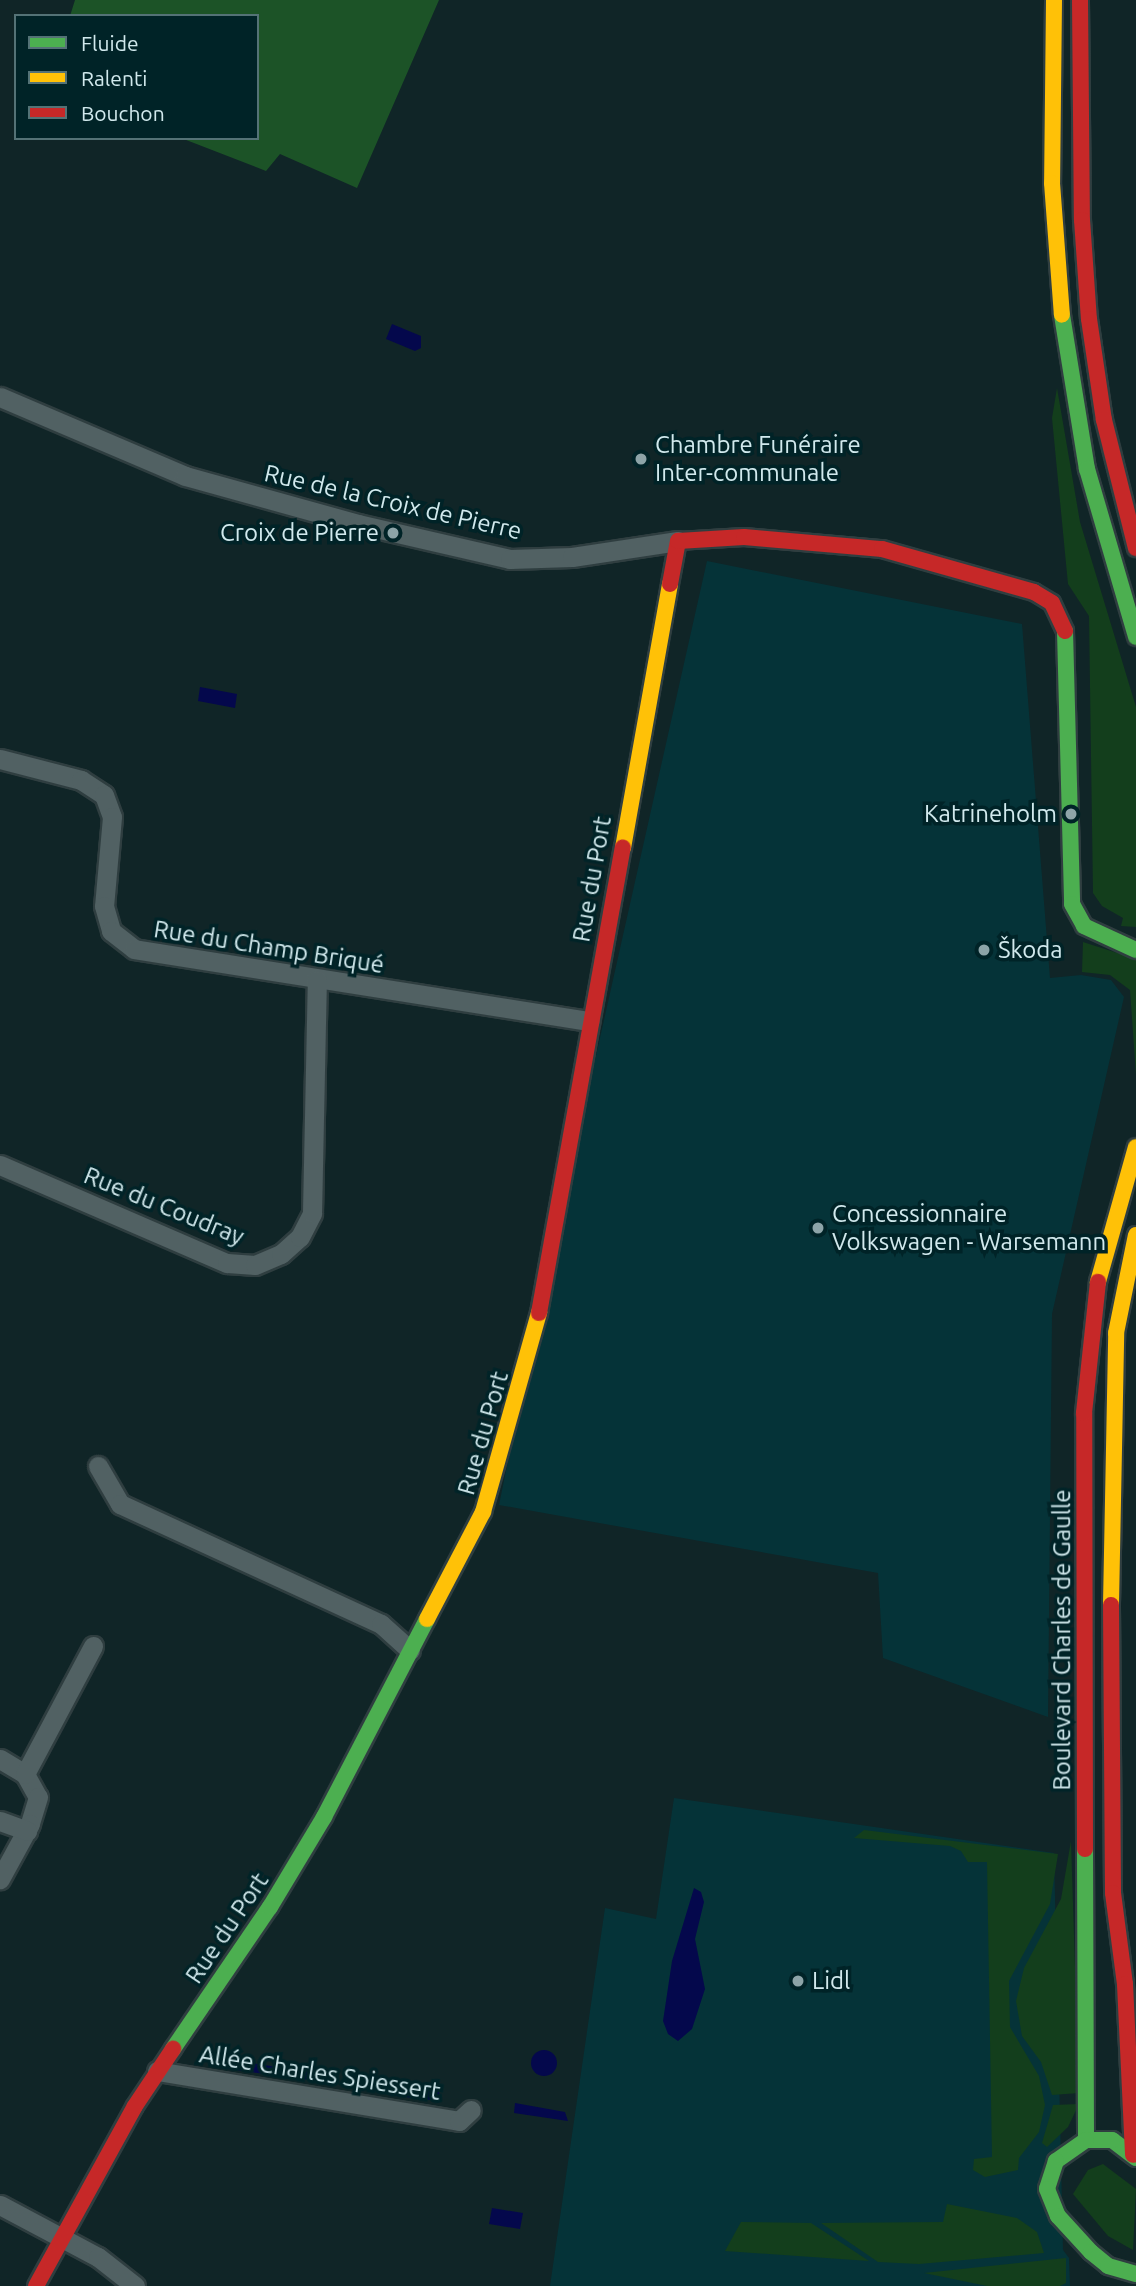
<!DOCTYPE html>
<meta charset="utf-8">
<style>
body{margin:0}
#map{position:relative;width:1136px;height:2286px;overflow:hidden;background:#102527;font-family:Ubuntu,sans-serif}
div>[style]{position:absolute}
.built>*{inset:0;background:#053338}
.green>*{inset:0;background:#133e1c}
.forest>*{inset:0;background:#1c5327}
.water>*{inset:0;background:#04084c}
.round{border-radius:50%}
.roads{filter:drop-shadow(2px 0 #2f3e40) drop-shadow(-2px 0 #2f3e40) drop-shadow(0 2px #2f3e40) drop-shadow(0 -2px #2f3e40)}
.street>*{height:19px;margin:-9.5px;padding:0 9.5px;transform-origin:9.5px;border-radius:9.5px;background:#516163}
.fast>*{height:16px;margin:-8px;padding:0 8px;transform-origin:8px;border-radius:8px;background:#4caf50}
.slow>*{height:16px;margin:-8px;padding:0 8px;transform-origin:8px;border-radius:8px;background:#ffc107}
.jam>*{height:16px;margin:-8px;padding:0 8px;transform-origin:8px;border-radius:8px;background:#c62828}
.dots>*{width:19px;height:19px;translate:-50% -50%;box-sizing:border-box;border:4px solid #002327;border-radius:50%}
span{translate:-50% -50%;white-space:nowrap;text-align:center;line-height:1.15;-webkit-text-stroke:7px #002327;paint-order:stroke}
.poi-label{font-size:24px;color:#d1e9ed}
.left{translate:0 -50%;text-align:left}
.right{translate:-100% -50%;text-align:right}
.street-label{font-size:24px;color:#d1e9ed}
.legend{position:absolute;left:14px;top:14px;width:245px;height:126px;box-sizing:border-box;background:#002327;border:2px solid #547276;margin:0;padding:9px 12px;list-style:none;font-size:21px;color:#d1e9ed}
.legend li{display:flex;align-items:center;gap:14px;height:35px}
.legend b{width:35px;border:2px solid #547276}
</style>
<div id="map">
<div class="built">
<div style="clip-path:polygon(707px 561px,1022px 624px,1050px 978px,1081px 975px,1111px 980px,1124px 997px,1052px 1314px,1048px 1717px,883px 1658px,878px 1573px,499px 1505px,538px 1314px)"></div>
<div style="clip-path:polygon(674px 1798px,1054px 1853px,1063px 2250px,1069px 2258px,1070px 2286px,550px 2286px,605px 1908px,656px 1919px)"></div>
</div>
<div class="green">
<div style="clip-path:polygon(1057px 388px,1080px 522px,1136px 707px,1136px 927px,1121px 926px,1123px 918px,1102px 906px,1093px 893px,1089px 616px,1068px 584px,1052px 418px)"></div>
<div style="clip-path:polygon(1083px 942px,1136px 959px,1136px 1075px,1130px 990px,1110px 975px,1082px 972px)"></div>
<div style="clip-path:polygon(864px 1830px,1058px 1854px,1050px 1904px,1009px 1981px,1010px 2027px,1039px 2076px,1045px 2105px,1039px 2132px,1019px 2158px,1018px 2170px,985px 2177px,973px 2170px,974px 2159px,992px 2157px,987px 1862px,968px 1862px,961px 1851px,950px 1846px,854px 1838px)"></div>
<div style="clip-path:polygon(1071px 1841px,1079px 2093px,1052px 2095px,1041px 2062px,1022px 2036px,1016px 2001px,1024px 1968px,1061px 1899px)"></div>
<div style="clip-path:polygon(1079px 2104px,1068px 2127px,1047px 2147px,1042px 2143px,1053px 2105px)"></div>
<div style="clip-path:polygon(1103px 2164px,1136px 2189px,1133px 2250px,1108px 2236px,1073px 2194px,1088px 2170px)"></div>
<div style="clip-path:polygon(947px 2204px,1017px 2218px,1037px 2232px,1044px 2253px,919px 2264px,878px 2262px,821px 2223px,943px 2222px)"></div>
<div style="clip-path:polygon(741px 2222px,811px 2223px,869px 2261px,725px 2251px)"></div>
<div style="clip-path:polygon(1066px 2258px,1066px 2283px,1060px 2286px,987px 2286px,924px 2273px)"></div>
</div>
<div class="forest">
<div style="clip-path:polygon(75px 0,439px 0,357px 188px,280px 154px,266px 171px,181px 138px,257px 138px,257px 16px,70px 16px)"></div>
</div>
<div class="water">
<div style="clip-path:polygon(392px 324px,421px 336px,421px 348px,415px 351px,386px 339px)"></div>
<div style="clip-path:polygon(200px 687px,237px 694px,235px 708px,198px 701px)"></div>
<div style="clip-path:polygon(694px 1888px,701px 1892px,704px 1902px,695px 1939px,705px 1989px,692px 2029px,678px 2041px,668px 2034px,663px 2021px,672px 1961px)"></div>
<div class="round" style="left:531px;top:2050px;width:26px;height:26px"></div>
<div style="clip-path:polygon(224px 2059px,323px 2074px,326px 2082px,221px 2068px)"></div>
<div style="clip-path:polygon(390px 2084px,439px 2092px,441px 2101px,388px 2095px)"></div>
<div style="clip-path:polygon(515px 2103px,565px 2112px,568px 2121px,514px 2113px)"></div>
<div style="clip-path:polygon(492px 2208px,523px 2213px,520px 2229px,489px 2224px)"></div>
</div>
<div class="roads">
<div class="street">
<div style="left:0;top:397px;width:201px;rotate:23.1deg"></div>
<div style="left:185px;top:476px;width:180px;rotate:15.5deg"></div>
<div style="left:358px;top:524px;width:156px;rotate:13deg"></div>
<div style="left:510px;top:559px;width:62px;rotate:-1.8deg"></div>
<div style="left:572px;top:557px;width:107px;rotate:-8.6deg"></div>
<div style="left:0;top:759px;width:84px;rotate:14.5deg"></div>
<div style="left:81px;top:780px;width:27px;rotate:33deg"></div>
<div style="left:104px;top:795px;width:23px;rotate:70deg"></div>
<div style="left:112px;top:817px;width:89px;rotate:95.1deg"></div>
<div style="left:104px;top:906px;width:26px;rotate:74deg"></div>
<div style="left:111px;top:931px;width:29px;rotate:38deg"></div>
<div style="left:134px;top:949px;width:461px;rotate:9deg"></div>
<div style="left:0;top:1165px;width:247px;rotate:23.4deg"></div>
<div style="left:227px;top:1263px;width:28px;rotate:4deg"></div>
<div style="left:255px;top:1265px;width:28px;rotate:-23deg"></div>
<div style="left:281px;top:1254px;width:25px;rotate:-42deg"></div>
<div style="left:300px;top:1237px;width:27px;rotate:-63deg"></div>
<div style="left:312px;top:1213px;width:233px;rotate:-88.8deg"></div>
<div style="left:98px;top:1466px;width:44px;rotate:59.9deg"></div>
<div style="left:120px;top:1504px;width:287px;rotate:24.7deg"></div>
<div style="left:381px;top:1624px;width:39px;rotate:42deg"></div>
<div style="left:0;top:1759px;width:29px;rotate:31deg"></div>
<div style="left:25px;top:1774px;width:26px;rotate:61deg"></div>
<div style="left:38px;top:1797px;width:28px;rotate:107deg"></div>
<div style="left:30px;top:1824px;width:63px;rotate:118.6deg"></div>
<div style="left:25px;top:1774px;width:145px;rotate:-62deg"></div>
<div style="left:0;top:1821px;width:29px;rotate:20deg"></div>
<div style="left:157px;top:2071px;width:306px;rotate:9.4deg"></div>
<div style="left:459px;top:2121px;width:16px;rotate:-43deg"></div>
<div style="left:0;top:2205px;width:111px;rotate:28deg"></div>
<div style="left:98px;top:2257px;width:47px;rotate:38.1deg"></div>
</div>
<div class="fast">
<div style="left:1062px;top:315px;width:156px;rotate:80.8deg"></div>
<div style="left:1087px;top:469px;width:175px;rotate:73.7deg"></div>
<div style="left:1065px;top:631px;width:273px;rotate:88.5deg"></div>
<div style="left:1072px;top:904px;width:25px;rotate:61deg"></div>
<div style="left:1084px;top:926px;width:57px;rotate:24.8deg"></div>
<div style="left:1085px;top:1849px;width:291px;rotate:89.8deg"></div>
<div style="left:173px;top:2049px;width:172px;rotate:-55.7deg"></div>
<div style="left:270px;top:1907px;width:105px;rotate:-59deg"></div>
<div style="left:324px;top:1817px;width:223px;rotate:-62.5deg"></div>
<div style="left:1136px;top:2158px;width:30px;rotate:-143deg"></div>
<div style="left:1112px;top:2140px;width:26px;rotate:180deg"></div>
<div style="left:1086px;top:2140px;width:37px;rotate:145deg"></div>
<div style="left:1056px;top:2161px;width:29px;rotate:108deg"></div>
<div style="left:1047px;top:2189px;width:29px;rotate:68deg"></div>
<div style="left:1058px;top:2216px;width:49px;rotate:47.5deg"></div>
<div style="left:1091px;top:2252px;width:22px;rotate:39deg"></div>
<div style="left:1108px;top:2266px;width:29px;rotate:16deg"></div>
</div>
<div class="slow">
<div style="left:1054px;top:0;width:183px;rotate:90.6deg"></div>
<div style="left:1052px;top:183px;width:132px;rotate:85.7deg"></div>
<div style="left:623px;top:848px;width:268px;rotate:-79.9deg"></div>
<div style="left:1098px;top:1282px;width:140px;rotate:-74.3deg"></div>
<div style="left:1111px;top:1605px;width:272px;rotate:-88.9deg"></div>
<div style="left:1116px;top:1333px;width:100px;rotate:-78.5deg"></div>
<div style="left:427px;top:1619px;width:121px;rotate:-62.4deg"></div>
<div style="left:483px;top:1512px;width:207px;rotate:-74.3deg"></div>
</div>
<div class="jam">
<div style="left:1080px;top:0;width:220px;rotate:89.5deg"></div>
<div style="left:1082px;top:220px;width:99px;rotate:86deg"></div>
<div style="left:1089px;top:319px;width:102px;rotate:81.6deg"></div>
<div style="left:1104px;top:420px;width:132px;rotate:76deg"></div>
<div style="left:670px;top:584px;width:44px;rotate:-79.5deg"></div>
<div style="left:678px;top:541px;width:66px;rotate:-3.5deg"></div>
<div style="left:744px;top:537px;width:139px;rotate:5deg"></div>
<div style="left:882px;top:549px;width:158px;rotate:15.8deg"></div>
<div style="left:1034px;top:592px;width:21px;rotate:31deg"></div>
<div style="left:1052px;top:603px;width:31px;rotate:65deg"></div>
<div style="left:539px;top:1313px;width:473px;rotate:-79.8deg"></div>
<div style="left:1111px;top:1605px;width:288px;rotate:89.6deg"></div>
<div style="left:1113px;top:1893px;width:92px;rotate:82.5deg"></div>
<div style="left:1125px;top:1984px;width:171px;rotate:87.3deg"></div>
<div style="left:1085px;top:1849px;width:436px;rotate:-90.1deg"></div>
<div style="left:1084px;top:1413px;width:132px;rotate:-83.9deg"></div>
<div style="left:36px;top:2286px;width:205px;rotate:-61.2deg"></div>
<div style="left:135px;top:2106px;width:69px;rotate:-56.3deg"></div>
</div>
</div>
<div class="dots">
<div style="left:641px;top:459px;background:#8da4a8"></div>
<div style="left:393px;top:533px;background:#8da4a8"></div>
<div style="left:1071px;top:814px;background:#8da4a8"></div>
<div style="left:984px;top:950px;background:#8da4a8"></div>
<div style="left:818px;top:1228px;background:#8da4a8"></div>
<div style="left:798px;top:1981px;background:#8da4a8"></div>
</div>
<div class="poi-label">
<span class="left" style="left:655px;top:459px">Chambre Funéraire<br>Inter-communale</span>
<span class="right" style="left:379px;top:533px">Croix de Pierre</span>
<span class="right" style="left:1057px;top:814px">Katrineholm</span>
<span class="left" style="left:998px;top:950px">Škoda</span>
<span class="left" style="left:832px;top:1228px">Concessionnaire<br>Volkswagen - Warsemann</span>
<span class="left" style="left:812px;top:1981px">Lidl</span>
</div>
<div class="street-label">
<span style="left:393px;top:502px;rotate:13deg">Rue de la Croix de Pierre</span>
<span style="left:592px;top:879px;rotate:-80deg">Rue du Port</span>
<span style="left:269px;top:947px;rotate:9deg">Rue du Champ Briqué</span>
<span style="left:164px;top:1206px;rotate:22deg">Rue du Coudray</span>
<span style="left:483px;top:1433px;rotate:-74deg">Rue du Port</span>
<span style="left:1062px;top:1640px;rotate:-90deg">Boulevard Charles de Gaulle</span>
<span style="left:227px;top:1928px;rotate:-56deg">Rue du Port</span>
<span style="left:320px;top:2073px;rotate:9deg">Allée Charles Spiessert</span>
</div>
<ul class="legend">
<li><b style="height:9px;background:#4caf50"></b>Fluide</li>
<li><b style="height:9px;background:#ffc107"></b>Ralenti</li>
<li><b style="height:9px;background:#c62828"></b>Bouchon</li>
</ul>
</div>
